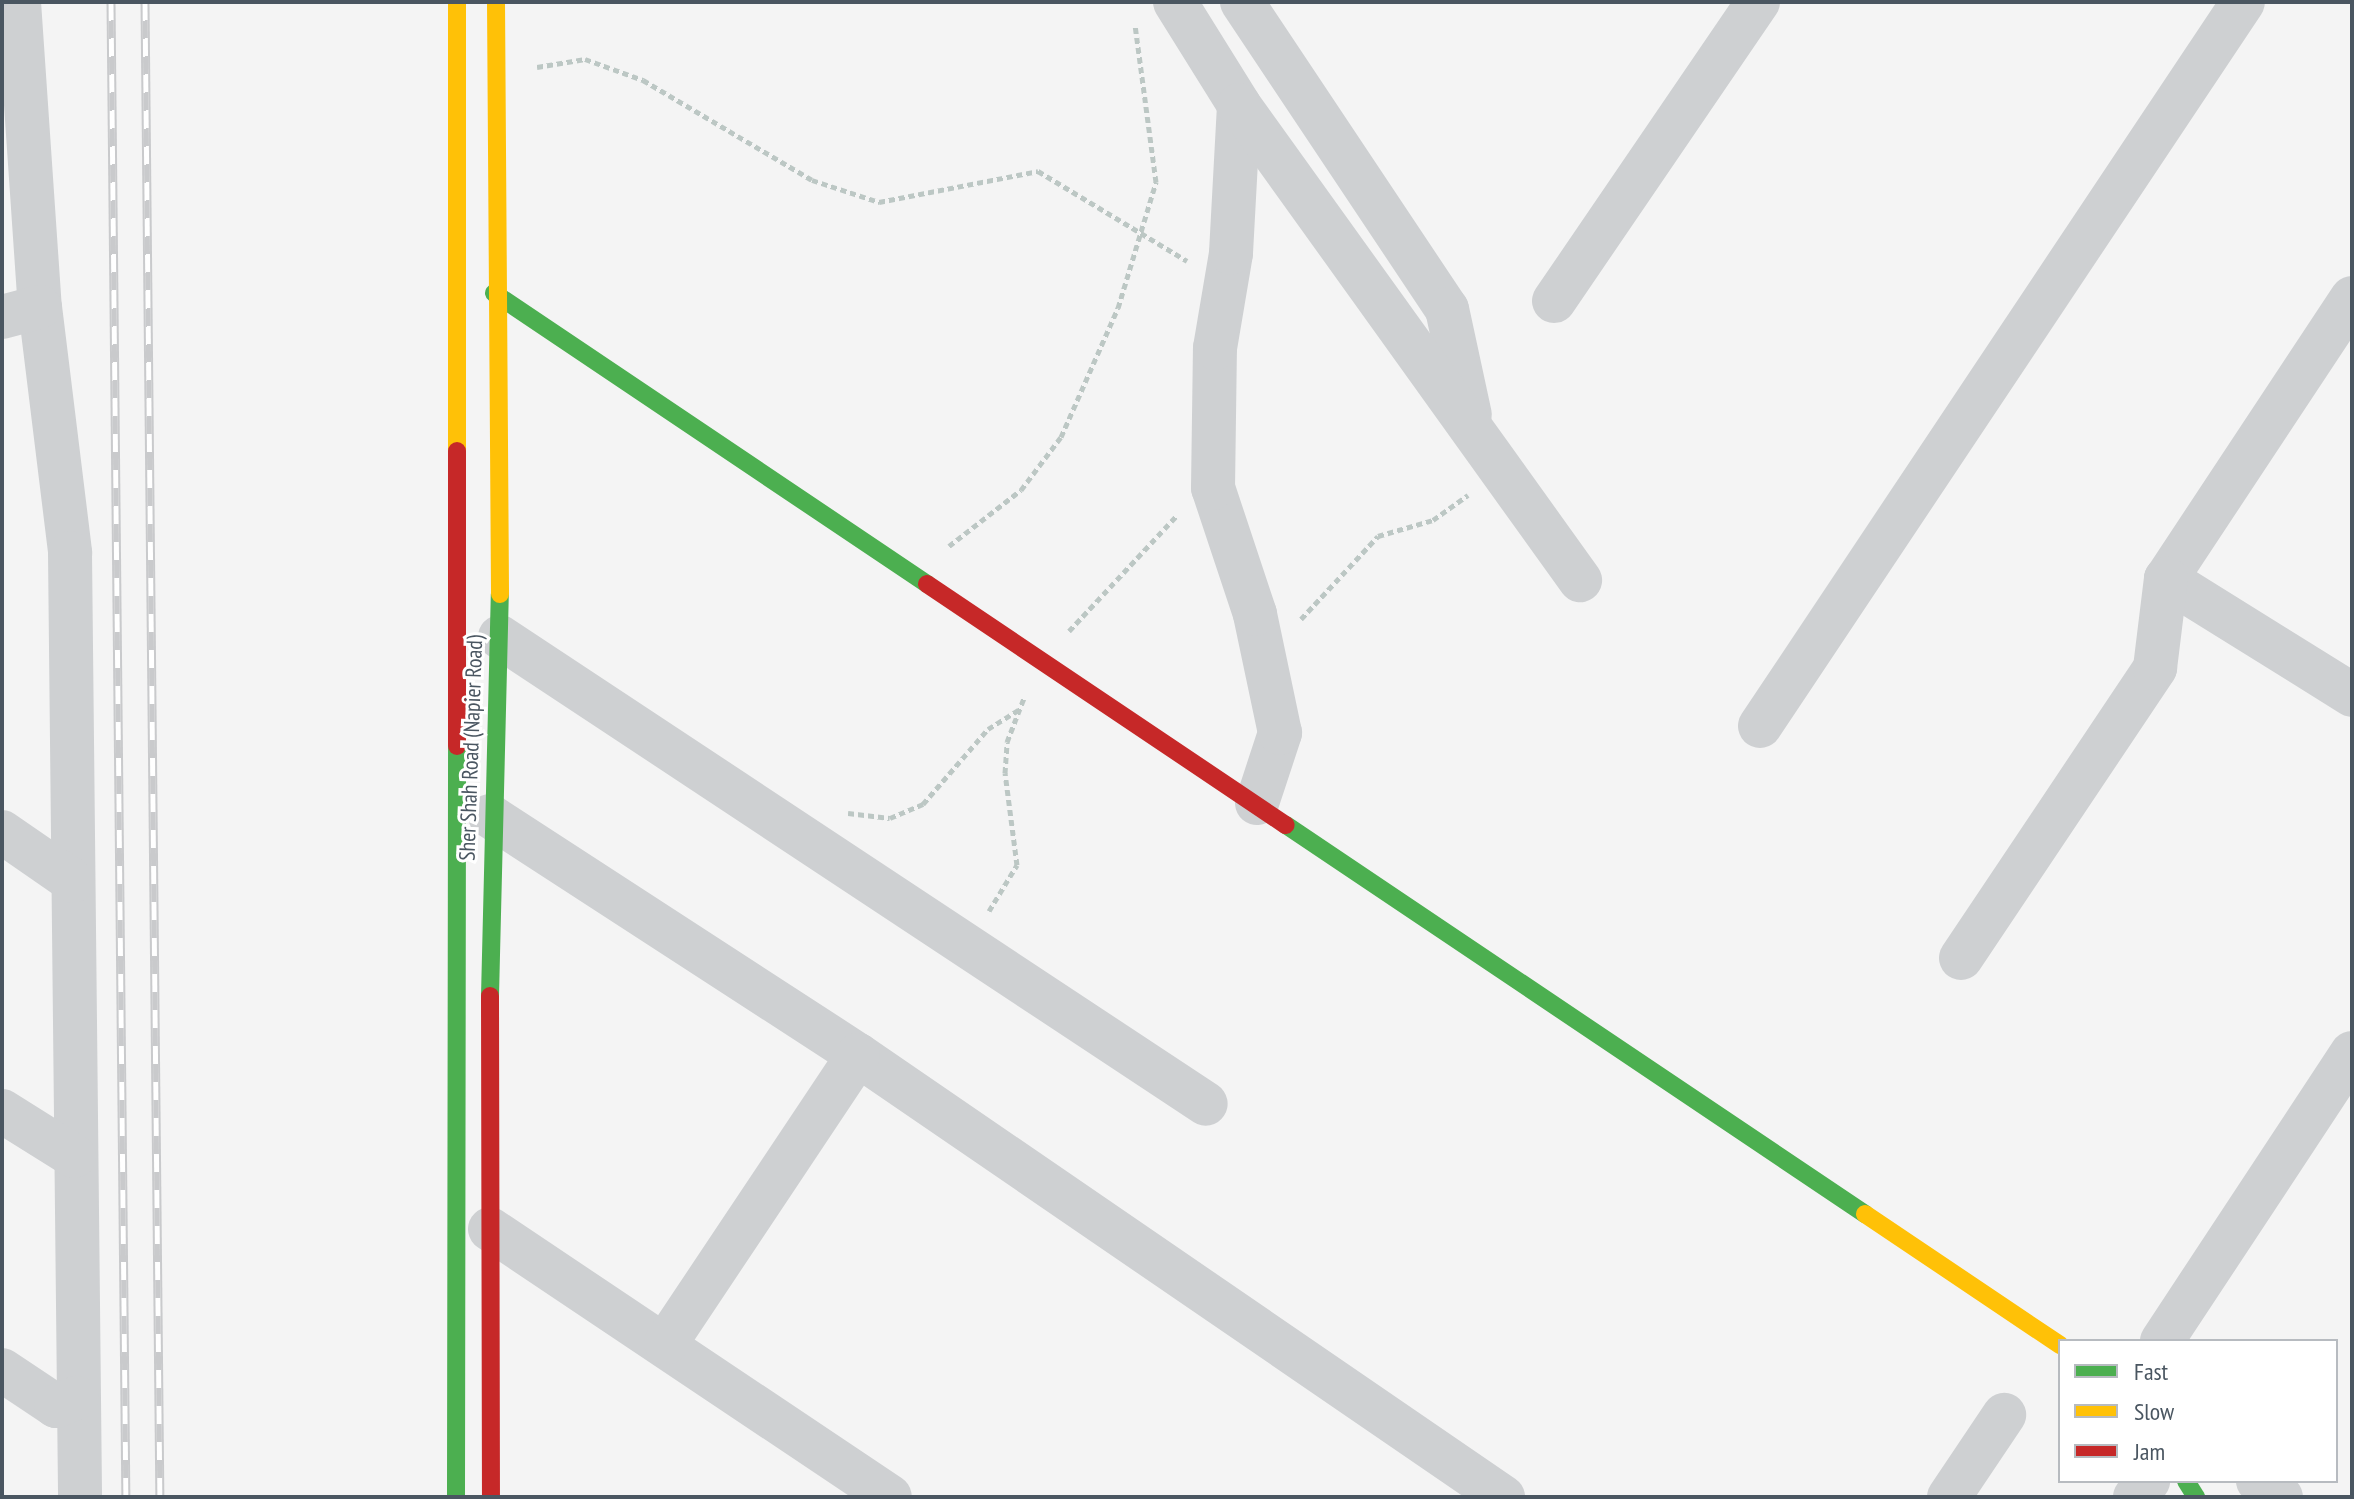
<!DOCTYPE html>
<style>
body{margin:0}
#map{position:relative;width:2354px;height:1499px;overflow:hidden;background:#f4f4f4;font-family:"PT Sans Narrow",sans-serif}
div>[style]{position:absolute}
.path>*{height:5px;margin-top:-2.5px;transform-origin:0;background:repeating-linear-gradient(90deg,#bcc7c4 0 6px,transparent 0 10px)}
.street>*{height:44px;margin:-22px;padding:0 22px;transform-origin:22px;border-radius:22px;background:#ced0d2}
.fast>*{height:18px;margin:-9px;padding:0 9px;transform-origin:9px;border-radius:9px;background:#4caf50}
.slow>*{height:18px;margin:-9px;padding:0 9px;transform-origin:9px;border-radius:9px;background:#ffc107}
.jam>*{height:18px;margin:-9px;padding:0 9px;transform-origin:9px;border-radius:9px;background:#c62828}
.rail>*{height:9px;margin-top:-4.5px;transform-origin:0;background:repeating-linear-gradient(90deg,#fff 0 18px,#c9cacc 0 36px);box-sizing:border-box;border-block:2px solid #c9cacc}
span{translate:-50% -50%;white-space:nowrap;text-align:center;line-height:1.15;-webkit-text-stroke:6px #fff;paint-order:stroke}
.street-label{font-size:22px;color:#4a5661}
.frame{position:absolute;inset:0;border:4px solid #4a5661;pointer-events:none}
.legend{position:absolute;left:2058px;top:1339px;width:280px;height:144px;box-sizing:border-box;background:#fff;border:2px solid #b7bbc0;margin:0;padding:10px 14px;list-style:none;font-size:24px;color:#4a5661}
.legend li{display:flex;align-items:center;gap:16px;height:40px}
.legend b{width:40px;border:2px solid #b7bbc0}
</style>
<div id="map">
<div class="path">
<div style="left:537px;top:67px;width:49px;rotate:-9.5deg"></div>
<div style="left:585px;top:59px;width:62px;rotate:19.9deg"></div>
<div style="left:643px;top:80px;width:196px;rotate:30.6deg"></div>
<div style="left:812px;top:180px;width:71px;rotate:18.2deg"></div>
<div style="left:879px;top:202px;width:162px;rotate:-11deg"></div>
<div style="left:1038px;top:171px;width:174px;rotate:31.1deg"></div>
<div style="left:949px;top:546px;width:91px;rotate:-37.9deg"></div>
<div style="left:1021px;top:490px;width:66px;rotate:-53deg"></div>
<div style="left:1061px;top:437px;width:141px;rotate:-66.2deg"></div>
<div style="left:1118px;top:308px;width:132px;rotate:-73.2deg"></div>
<div style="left:1156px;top:182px;width:158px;rotate:-97.6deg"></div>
<div style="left:1301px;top:619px;width:113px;rotate:-47.1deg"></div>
<div style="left:1378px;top:536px;width:57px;rotate:-16.2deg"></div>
<div style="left:1433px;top:520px;width:43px;rotate:-35.5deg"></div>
<div style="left:1069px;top:631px;width:158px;rotate:-47deg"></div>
<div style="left:848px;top:813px;width:42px;rotate:6.8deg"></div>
<div style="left:890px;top:818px;width:36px;rotate:-23deg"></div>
<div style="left:923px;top:804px;width:99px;rotate:-49.1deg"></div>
<div style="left:988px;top:729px;width:36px;rotate:-32deg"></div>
<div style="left:989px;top:911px;width:54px;rotate:-58.7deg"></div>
<div style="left:1017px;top:865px;width:93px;rotate:-97.4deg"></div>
<div style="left:1005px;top:773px;width:31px;rotate:-86deg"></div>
<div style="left:1007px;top:742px;width:47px;rotate:-68.9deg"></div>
</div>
<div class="street">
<div style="left:19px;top:2px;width:306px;rotate:86.1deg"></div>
<div style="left:40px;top:307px;width:248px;rotate:83deg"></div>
<div style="left:70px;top:553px;width:944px;rotate:89.39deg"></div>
<div style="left:1175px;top:2px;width:121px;rotate:58.1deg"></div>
<div style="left:1242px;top:2px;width:369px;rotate:56.3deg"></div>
<div style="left:1447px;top:309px;width:108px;rotate:77.8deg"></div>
<div style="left:2352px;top:298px;width:337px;rotate:123.5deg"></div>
<div style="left:2166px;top:579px;width:219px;rotate:31.9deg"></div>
<div style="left:1554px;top:301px;width:362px;rotate:-55.7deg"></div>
<div style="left:2px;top:317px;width:39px;rotate:-15deg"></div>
<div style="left:500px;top:637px;width:846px;rotate:33.48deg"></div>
<div style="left:1760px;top:726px;width:870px;rotate:-56.29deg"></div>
<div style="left:1257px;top:803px;width:74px;rotate:-71.8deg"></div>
<div style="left:1280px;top:733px;width:122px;rotate:-101.9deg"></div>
<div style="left:1255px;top:614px;width:133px;rotate:-108.4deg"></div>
<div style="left:1213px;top:488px;width:140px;rotate:-89.2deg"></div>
<div style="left:1215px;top:348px;width:96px;rotate:-80.4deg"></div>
<div style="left:1231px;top:253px;width:148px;rotate:-86.9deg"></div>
<div style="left:1239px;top:105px;width:585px;rotate:54.33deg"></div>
<div style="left:490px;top:816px;width:439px;rotate:33deg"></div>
<div style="left:858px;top:1055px;width:782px;rotate:34.42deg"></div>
<div style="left:2px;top:832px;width:86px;rotate:34.6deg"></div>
<div style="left:1961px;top:958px;width:349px;rotate:-56.2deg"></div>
<div style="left:2155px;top:668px;width:90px;rotate:-83deg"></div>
<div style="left:2px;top:1111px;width:85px;rotate:32deg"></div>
<div style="left:490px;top:1229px;width:481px;rotate:33.8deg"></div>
<div style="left:2162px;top:1341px;width:345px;rotate:-56.6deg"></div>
<div style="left:666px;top:1343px;width:346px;rotate:-56.3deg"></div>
<div style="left:2px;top:1370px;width:65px;rotate:33.7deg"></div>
<div style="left:56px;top:1406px;width:22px;rotate:-22deg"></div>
<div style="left:2258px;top:1481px;width:28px;rotate:35deg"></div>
<div style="left:1949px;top:1497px;width:99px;rotate:-56.1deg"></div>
<div style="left:2135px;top:1497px;width:21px;rotate:-51deg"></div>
</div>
<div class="fast">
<div style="left:494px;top:293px;width:522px;rotate:33.9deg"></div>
<div style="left:1286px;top:825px;width:698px;rotate:33.9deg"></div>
<div style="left:490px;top:996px;width:402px;rotate:-88.6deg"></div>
<div style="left:2186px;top:1481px;width:19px;rotate:58deg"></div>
<div style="left:456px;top:1497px;width:751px;rotate:-89.92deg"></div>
</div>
<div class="slow">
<div style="left:496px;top:2px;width:592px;rotate:89.61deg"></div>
<div style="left:457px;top:451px;width:449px;rotate:-90deg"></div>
<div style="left:1865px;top:1214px;width:235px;rotate:33.9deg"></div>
</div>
<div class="jam">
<div style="left:927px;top:584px;width:432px;rotate:33.9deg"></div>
<div style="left:457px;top:746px;width:295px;rotate:-90deg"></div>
<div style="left:490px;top:996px;width:501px;rotate:89.89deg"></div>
</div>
<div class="rail">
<div style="left:111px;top:2px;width:1495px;rotate:89.43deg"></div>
<div style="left:145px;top:2px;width:1495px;rotate:89.43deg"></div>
</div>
<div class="street-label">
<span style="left:471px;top:748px;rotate:-88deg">Sher Shah Road (Napier Road)</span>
</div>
<div class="frame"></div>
<ul class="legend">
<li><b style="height:10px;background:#4caf50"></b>Fast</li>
<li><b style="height:10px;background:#ffc107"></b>Slow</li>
<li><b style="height:10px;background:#c62828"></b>Jam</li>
</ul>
</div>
